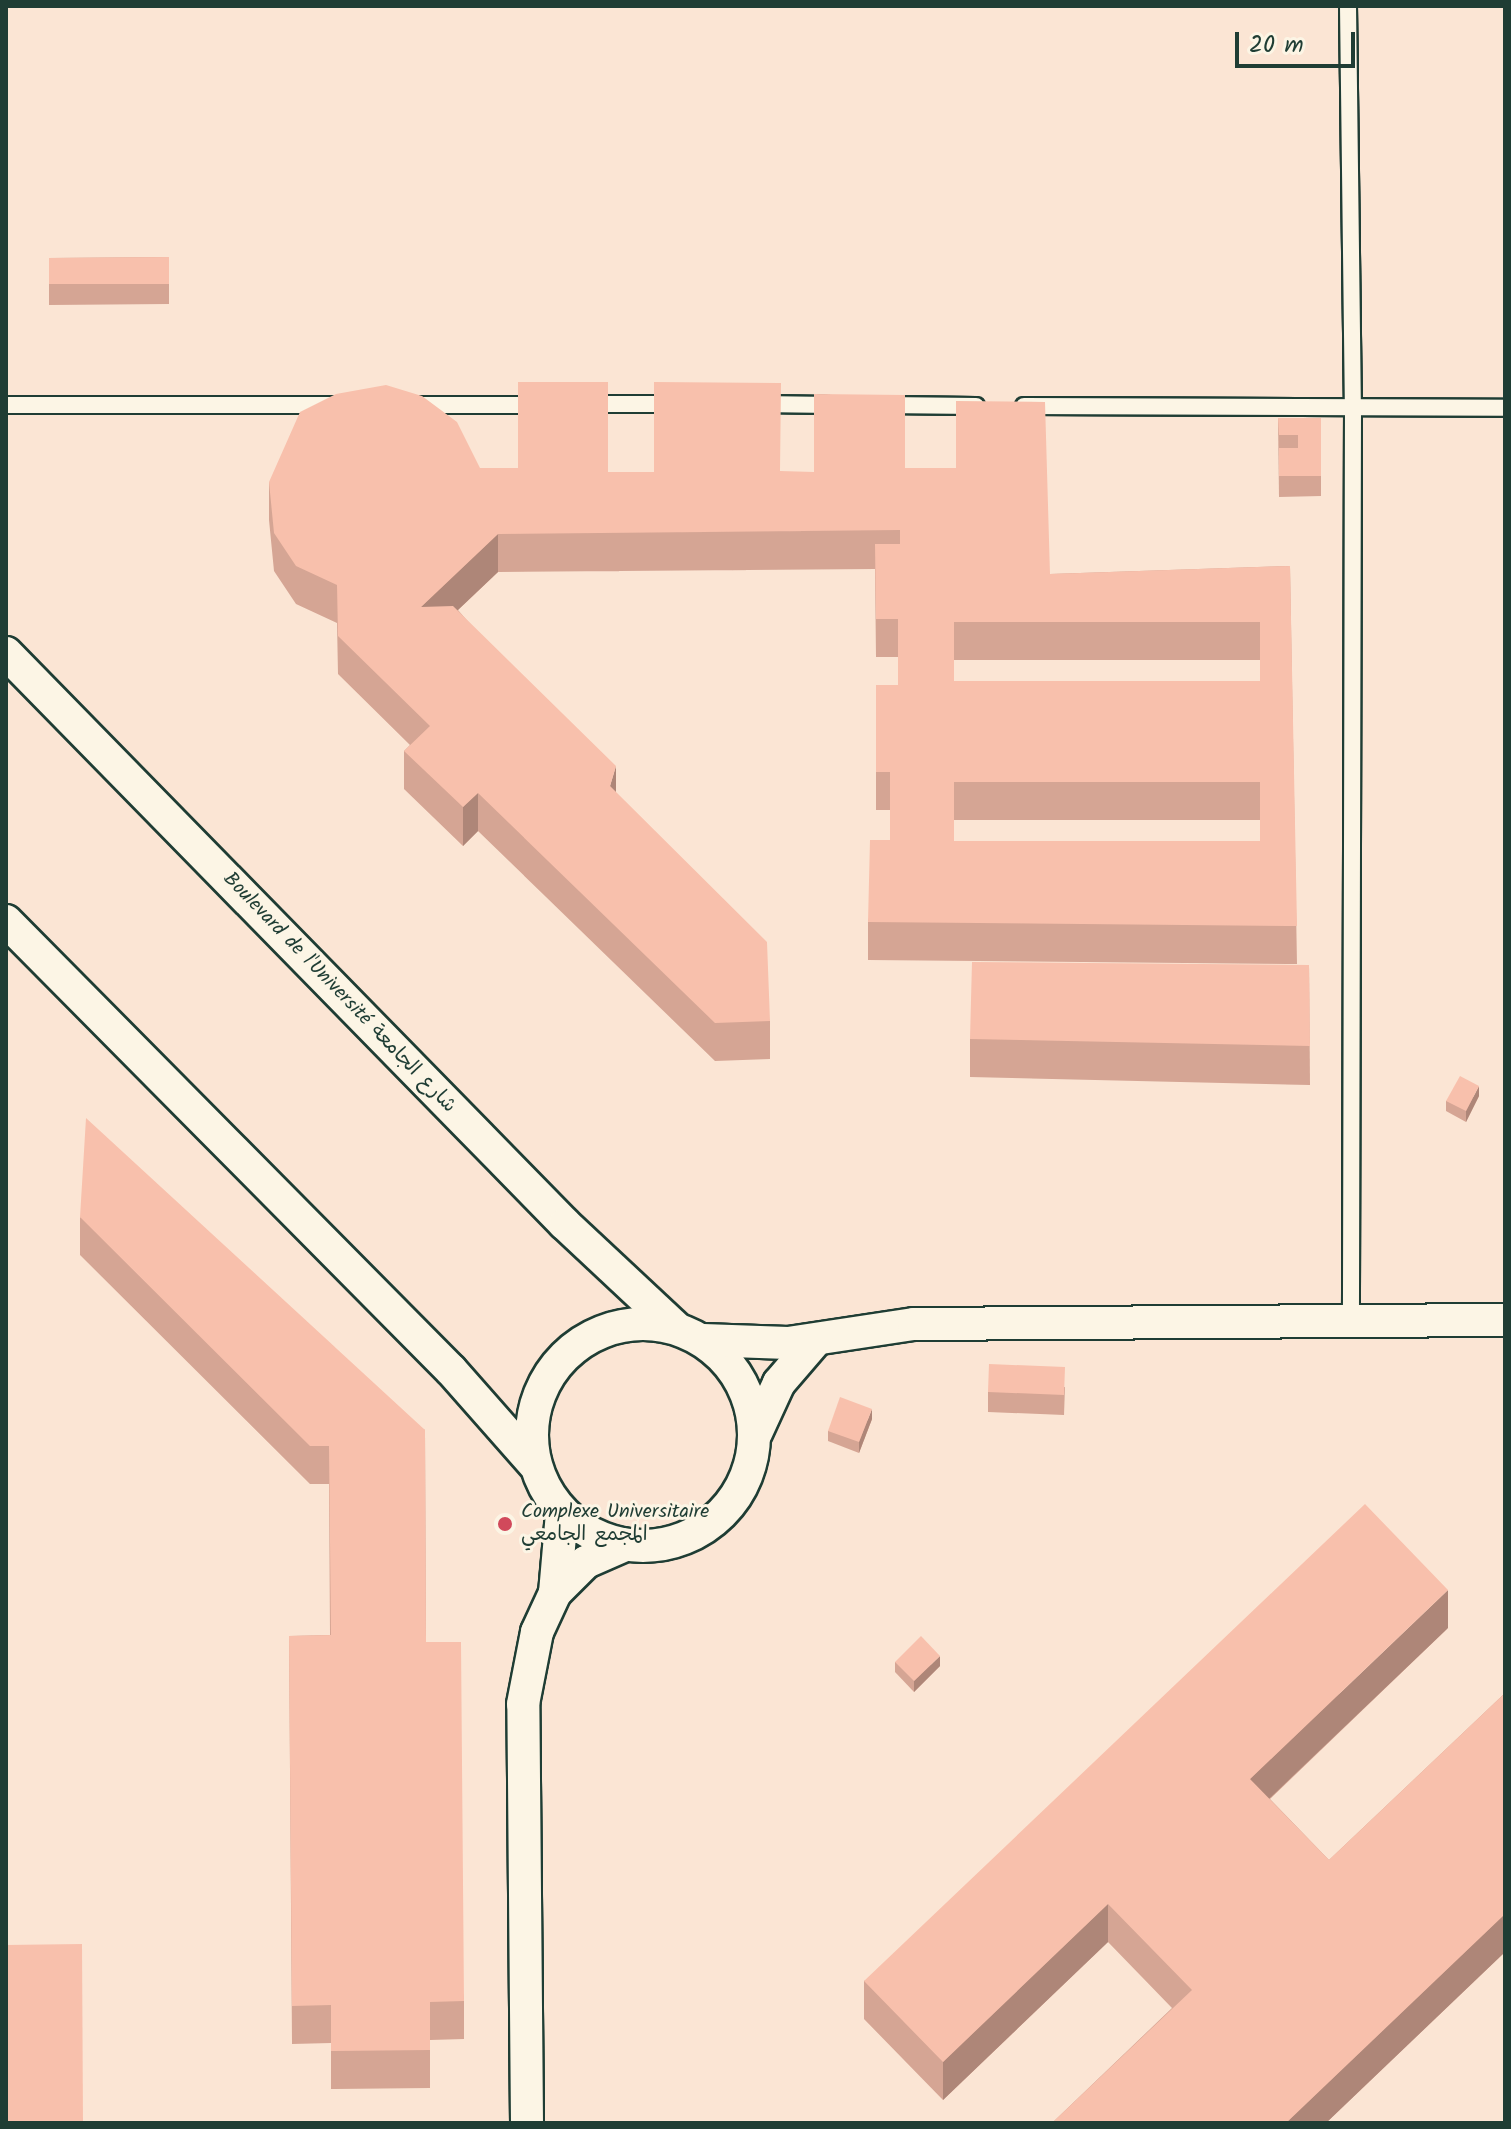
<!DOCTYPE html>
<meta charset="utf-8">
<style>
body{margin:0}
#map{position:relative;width:1511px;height:2129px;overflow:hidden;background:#fcf5e5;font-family:Kalam,"Playpen Sans Arabic",sans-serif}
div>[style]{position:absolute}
.built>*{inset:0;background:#fbe5d4}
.roads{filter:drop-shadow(2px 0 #1f3d34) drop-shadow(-2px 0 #1f3d34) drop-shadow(0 2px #1f3d34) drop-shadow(0 -2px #1f3d34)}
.lane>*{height:16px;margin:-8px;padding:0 8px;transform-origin:8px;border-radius:8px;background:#fcf5e5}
.street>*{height:32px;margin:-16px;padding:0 16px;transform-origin:16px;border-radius:16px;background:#fcf5e5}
.street>.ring{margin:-16px;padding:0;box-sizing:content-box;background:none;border:32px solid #fcf5e5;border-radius:50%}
.wall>*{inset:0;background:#d5a594}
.shaded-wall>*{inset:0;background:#ae8678}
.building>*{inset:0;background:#f8c0ac}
.dots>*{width:22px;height:22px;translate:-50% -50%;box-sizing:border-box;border:4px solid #fcf5e5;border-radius:50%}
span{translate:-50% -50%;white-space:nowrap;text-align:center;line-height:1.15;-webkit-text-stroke:6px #fcf5e5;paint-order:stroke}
.street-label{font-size:20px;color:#1f3d34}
.poi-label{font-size:20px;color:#1f3d34}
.left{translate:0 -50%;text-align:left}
.frame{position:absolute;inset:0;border:8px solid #1f3d34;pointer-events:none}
.scale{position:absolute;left:1235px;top:32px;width:120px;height:36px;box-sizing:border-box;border:4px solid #1f3d34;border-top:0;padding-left:10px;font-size:24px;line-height:28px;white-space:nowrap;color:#1f3d34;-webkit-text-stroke:6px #fcf5e5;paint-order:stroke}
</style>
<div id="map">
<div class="built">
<div style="clip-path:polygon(6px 6px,1505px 6px,1505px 2123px,6px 2123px)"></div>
</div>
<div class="roads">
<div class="lane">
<div style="left:1348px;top:6px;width:403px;rotate:89.3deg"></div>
<div style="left:1353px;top:409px;width:912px;rotate:90.13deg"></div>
<div style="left:588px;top:404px;width:84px"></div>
<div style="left:760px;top:404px;width:72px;rotate:0.8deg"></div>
<div style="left:6px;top:405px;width:326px"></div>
<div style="left:412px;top:405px;width:128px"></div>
<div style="left:884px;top:405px;width:92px;rotate:0.6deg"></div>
<div style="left:1024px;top:406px;width:481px;rotate:0.2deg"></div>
</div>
<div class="street">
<div style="left:6px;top:653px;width:799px;rotate:45.61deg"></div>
<div style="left:565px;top:1224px;width:152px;rotate:43.1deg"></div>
<div style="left:6px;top:921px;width:632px;rotate:45.26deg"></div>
<div style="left:451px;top:1370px;width:125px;rotate:48.6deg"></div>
<div class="ring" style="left:532px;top:1324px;width:190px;height:190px"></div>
<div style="left:703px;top:1340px;width:85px;rotate:2deg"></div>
<div style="left:788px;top:1343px;width:127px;rotate:-8.6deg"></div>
<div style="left:914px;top:1324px;width:591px;rotate:-0.39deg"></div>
<div style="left:756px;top:1433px;width:55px;rotate:-65.3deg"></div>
<div style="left:779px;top:1383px;width:57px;rotate:-49.3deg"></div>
<div style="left:555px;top:1593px;width:44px;rotate:-45deg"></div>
<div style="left:586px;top:1562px;width:43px;rotate:-23.6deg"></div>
<div style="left:527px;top:2123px;width:419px;rotate:-90.5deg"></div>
<div style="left:523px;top:1704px;width:73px;rotate:-79deg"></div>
<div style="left:537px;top:1632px;width:43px;rotate:-65.2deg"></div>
<div style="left:555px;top:1593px;width:80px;rotate:-85deg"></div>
</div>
</div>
<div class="wall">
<div style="clip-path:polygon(169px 257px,169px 304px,49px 305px,49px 258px)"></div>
<div style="clip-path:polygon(1278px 418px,1321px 418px,1321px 496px,1279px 497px)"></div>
<div style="clip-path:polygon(evenodd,480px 468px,608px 472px,814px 472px,905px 468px,1050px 574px,1290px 566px,1297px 964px,868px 960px,868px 922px,890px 840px,890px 810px,876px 810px,876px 685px,898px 685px,898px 657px,876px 657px,875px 569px,498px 572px,458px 610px,616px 793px,770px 1021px,770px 1059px,715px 1061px,478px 831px,463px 846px,404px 789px,404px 751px,410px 745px,338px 674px,337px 623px,296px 604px,274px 571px,269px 520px,269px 482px,480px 468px,954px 660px,1260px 660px,1260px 681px,954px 681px,954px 660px,480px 468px,954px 820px,1260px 820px,1260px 841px,954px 841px,954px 820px)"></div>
<div style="clip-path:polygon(1309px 965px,1310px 1085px,970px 1077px,970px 1039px)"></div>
<div style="clip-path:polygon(1479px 1096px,1466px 1122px,1446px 1111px,1446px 1101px)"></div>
<div style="clip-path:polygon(80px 1217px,425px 1430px,426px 1642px,464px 2001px,464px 2039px,430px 2040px,430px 2088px,331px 2089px,331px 2043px,292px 2044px,289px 1636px,330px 1635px,329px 1484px,310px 1484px,80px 1255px)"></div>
<div style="clip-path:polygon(1065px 1387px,1064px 1415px,988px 1412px,988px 1392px)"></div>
<div style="clip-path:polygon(872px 1419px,859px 1453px,828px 1441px,828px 1431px)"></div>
<div style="clip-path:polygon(1448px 1628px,1270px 1799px,1329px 1860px,1505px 1693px,1505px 1952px,1326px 2123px,1052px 2123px,1172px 2008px,1108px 1942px,943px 2100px,864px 2019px,864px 1981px)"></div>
<div style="clip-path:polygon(895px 1662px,940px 1666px,914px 1692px,895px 1672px)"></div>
</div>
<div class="shaded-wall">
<div style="clip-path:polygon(498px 534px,498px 572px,421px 645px,421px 607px)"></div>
<div style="clip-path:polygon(616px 766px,616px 804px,610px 786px)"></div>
<div style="clip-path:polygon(478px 793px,478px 831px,463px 846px,463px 807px)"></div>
<div style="clip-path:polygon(1479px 1086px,1479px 1096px,1466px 1122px,1466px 1111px)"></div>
<div style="clip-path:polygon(872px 1409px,872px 1419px,859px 1453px,859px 1442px)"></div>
<div style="clip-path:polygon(1448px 1590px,1448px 1628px,1250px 1817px,1250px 1779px)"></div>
<div style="clip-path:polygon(940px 1656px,940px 1666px,914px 1692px,914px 1681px)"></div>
<div style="clip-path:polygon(1108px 1904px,1108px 1942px,943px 2100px,943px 2062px)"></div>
<div style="clip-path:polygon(1505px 1914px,1505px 1952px,1326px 2123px,1286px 2123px)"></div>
</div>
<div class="building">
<div style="clip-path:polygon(169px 257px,169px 284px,49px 284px,49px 258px)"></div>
<div style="clip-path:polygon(evenodd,518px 382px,608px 382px,608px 472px,654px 472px,654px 382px,781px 383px,780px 471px,814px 472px,814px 394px,905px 395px,905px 468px,956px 468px,956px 401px,1045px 402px,1050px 574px,1290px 566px,1297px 926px,868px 922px,870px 840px,890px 840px,890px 772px,876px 772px,876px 685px,898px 685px,898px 619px,876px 619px,875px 544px,900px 544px,900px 530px,498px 534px,421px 607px,453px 606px,616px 766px,610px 786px,767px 942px,770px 1021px,715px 1023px,478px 793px,463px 807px,404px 751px,430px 726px,338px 636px,337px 585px,296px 566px,274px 533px,269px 482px,300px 412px,336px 394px,386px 385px,422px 396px,457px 422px,480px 468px,518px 468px,518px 382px,954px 622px,1260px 622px,1260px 681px,954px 681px,954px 622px,518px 382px,954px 782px,1260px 782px,1260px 841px,954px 841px,954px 782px)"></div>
<div style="clip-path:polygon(1278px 418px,1321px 418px,1321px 476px,1279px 476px,1279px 448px,1298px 448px,1298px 435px,1279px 435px)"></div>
<div style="clip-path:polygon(972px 962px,1309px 965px,1310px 1046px,970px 1039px)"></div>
<div style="clip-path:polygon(1460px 1076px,1479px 1086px,1466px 1111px,1446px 1101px)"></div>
<div style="clip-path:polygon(86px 1118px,425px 1430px,426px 1642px,461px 1642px,464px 2001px,430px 2002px,430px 2050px,331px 2051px,331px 2005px,292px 2006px,289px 1636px,331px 1635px,329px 1446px,310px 1446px,80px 1217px)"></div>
<div style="clip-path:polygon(989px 1364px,1065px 1367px,1064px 1395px,988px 1392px)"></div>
<div style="clip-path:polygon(840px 1397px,872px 1409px,859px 1442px,828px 1431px)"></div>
<div style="clip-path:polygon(1365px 1504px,1448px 1590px,1250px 1779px,1329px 1860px,1505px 1693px,1505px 1914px,1286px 2123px,1052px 2123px,1192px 1990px,1108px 1904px,943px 2062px,864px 1981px)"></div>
<div style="clip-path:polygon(921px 1636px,940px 1656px,914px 1681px,895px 1662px)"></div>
<div style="clip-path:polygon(82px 1944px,83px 2123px,6px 2123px,6px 1945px)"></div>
</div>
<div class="dots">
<div style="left:505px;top:1524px;background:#d1495b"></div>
</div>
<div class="street-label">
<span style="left:339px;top:993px;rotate:46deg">Boulevard de l'Université شارع الجامعة</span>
</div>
<div class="poi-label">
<span class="left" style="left:521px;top:1524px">Complexe Universitaire<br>المجمع الجامعي</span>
</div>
<div class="frame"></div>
<div class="scale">20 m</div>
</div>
